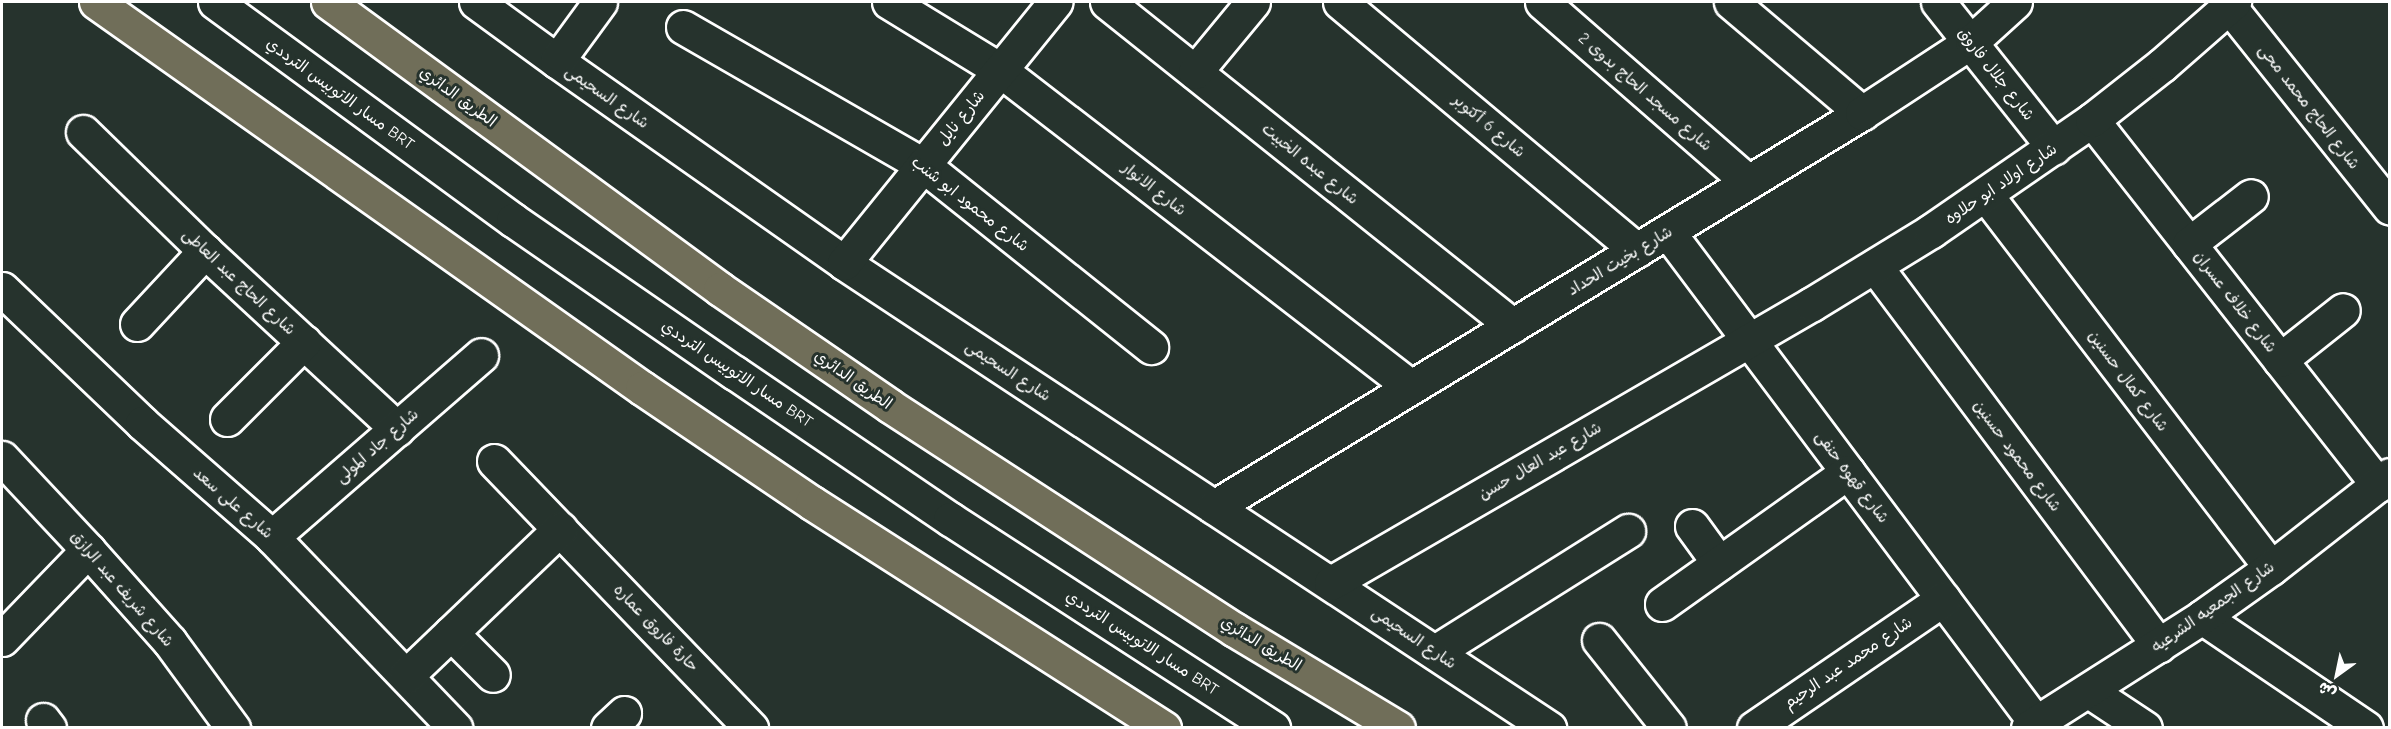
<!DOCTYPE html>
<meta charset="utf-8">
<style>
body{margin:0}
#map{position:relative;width:2391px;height:729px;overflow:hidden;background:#26332d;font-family:"Comic Neue","Playpen Sans Arabic",sans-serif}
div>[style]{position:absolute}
.roads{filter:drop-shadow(2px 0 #fff) drop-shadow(-2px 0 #fff) drop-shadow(0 2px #fff) drop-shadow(0 -2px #fff)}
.minor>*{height:33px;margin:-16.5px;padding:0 16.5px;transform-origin:16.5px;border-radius:16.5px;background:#26332d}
.highway>*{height:33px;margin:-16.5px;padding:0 16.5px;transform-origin:16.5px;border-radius:16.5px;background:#706e59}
span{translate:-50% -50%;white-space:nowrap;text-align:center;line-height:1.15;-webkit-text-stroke:6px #26332d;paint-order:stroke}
.street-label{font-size:16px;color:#fff}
.frame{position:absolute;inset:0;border:3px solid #fff;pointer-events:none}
.north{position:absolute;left:2307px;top:645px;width:60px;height:60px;-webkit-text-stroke:4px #26332d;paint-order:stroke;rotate:213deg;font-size:16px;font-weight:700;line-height:24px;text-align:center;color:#fff}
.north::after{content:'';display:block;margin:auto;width:21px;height:27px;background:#fff;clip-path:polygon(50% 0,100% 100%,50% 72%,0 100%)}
</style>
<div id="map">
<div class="roads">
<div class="minor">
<div style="left:215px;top:2px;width:369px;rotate:36.2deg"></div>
<div style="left:513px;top:220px;width:270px;rotate:34.6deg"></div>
<div style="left:735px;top:373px;width:260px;rotate:34.2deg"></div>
<div style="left:950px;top:519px;width:385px;rotate:32.9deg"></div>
<div style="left:476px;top:2px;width:100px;rotate:36.1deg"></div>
<div style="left:557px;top:61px;width:351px;rotate:35.1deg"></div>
<div style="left:844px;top:263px;width:845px;rotate:33.41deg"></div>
<div style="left:889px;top:2px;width:130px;rotate:31.5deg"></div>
<div style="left:1000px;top:70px;width:519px;rotate:37.64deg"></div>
<div style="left:1107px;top:2px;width:519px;rotate:38.59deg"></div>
<div style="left:1340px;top:2px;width:387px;rotate:39.9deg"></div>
<div style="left:1542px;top:2px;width:274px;rotate:41.1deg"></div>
<div style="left:1731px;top:2px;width:172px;rotate:40.3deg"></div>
<div style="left:1938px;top:2px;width:186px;rotate:51.5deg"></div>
<div style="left:2229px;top:6px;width:258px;rotate:51.4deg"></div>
<div style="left:683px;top:27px;width:277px;rotate:29.9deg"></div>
<div style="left:923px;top:165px;width:292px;rotate:38.6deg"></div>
<div style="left:557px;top:61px;width:73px;rotate:-53.9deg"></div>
<div style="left:1195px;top:72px;width:91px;rotate:-50.4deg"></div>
<div style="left:2092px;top:120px;width:464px;rotate:51.9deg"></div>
<div style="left:83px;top:132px;width:170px;rotate:44.3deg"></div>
<div style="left:205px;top:251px;width:262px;rotate:42.8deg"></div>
<div style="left:1986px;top:195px;width:469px;rotate:52.6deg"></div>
<div style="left:1668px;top:232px;width:614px;rotate:53.15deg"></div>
<div style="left:2189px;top:244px;width:78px;rotate:-37.7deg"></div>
<div style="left:844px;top:263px;width:336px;rotate:-51deg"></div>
<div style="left:1875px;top:266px;width:474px;rotate:53.2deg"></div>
<div style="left:2px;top:289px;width:194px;rotate:43.7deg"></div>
<div style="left:142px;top:423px;width:173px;rotate:41.2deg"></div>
<div style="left:272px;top:537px;width:265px;rotate:46.2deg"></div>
<div style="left:137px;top:324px;width:100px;rotate:-47deg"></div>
<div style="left:2280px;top:360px;width:80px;rotate:-38.4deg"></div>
<div style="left:227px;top:419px;width:109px;rotate:-45deg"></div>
<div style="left:2px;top:458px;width:126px;rotate:46.9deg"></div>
<div style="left:88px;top:550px;width:123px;rotate:48.3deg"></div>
<div style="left:170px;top:642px;width:107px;rotate:53.8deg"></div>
<div style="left:494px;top:461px;width:371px;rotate:46.1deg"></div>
<div style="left:1214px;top:507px;width:758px;rotate:-31.3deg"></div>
<div style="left:1862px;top:113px;width:131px;rotate:-33.2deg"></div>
<div style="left:1972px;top:41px;width:58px;rotate:-42.2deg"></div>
<div style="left:1692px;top:526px;width:46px;rotate:53.9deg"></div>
<div style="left:272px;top:537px;width:277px;rotate:-41deg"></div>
<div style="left:1331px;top:583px;width:556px;rotate:-30.12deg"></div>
<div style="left:1812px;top:304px;width:140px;rotate:-31.5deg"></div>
<div style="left:1931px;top:231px;width:196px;rotate:-34.6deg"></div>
<div style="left:2092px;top:120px;width:89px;rotate:-38.2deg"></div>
<div style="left:2162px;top:65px;width:96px;rotate:-41.2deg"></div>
<div style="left:1662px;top:604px;width:228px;rotate:-35.4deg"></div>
<div style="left:2202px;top:617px;width:198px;rotate:34.1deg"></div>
<div style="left:451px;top:633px;width:59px;rotate:45deg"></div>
<div style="left:2px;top:639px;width:124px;rotate:-46deg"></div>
<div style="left:1599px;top:640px;width:112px;rotate:51.5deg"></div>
<div style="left:1435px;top:652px;width:228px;rotate:-32.1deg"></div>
<div style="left:406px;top:676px;width:213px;rotate:-43.7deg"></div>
<div style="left:2089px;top:691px;width:67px;rotate:33.5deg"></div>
<div style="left:43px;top:720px;width:10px;rotate:53deg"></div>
<div style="left:608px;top:728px;width:22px;rotate:-43deg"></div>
<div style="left:1754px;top:728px;width:229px;rotate:-34.3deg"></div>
<div style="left:2028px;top:728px;width:206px;rotate:-32.5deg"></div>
<div style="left:2202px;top:617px;width:85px;rotate:-35.4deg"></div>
<div style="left:2271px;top:568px;width:151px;rotate:-38deg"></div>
</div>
<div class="highway">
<div style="left:96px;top:2px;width:669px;rotate:35.26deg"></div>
<div style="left:642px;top:388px;width:205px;rotate:34.1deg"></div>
<div style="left:812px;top:503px;width:418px;rotate:32.6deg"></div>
<div style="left:328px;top:2px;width:486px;rotate:36.2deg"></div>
<div style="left:720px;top:289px;width:206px;rotate:34.5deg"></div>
<div style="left:890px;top:406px;width:411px;rotate:33deg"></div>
<div style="left:1235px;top:630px;width:190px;rotate:31deg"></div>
</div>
</div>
<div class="street-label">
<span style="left:1996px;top:74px;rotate:52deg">شارع جلال فاروق</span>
<span style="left:1645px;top:92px;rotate:41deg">شارع مسجد الحاج بدوى 2</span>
<span style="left:340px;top:94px;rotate:36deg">مسار الاتوبيس الترددي BRT</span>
<span style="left:458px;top:97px;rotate:36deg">الطريق الدائري</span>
<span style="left:607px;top:97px;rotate:35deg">شارع السحيمى</span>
<span style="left:2309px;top:107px;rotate:52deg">شارع الحاج محمد محى</span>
<span style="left:961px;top:118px;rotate:-51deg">شارع نايل</span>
<span style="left:1489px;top:126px;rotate:40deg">شارع 6 أكتوبر</span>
<span style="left:1310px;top:164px;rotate:39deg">شارع عبده الخبيت</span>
<span style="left:2001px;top:184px;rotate:-34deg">شارع اولاد ابو حلاوه</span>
<span style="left:1154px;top:189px;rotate:38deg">شارع الانوار</span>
<span style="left:970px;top:204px;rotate:38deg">شارع محمود ابو شنب</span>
<span style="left:1620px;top:261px;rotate:-31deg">شارع بخيت الحداد</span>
<span style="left:239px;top:282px;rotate:43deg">شارع الحاج عبد العاطى</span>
<span style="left:2235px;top:302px;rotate:52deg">شارع خلاف عسران</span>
<span style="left:1008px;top:371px;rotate:33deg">شارع السحيمى</span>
<span style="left:737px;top:374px;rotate:34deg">مسار الاتوبيس الترددي BRT</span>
<span style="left:853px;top:380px;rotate:35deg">الطريق الدائري</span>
<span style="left:2128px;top:381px;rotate:53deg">شارع كمال حسنين</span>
<span style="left:377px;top:446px;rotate:-41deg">شارع جاد المولى</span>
<span style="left:2017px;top:456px;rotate:53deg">شارع محمود حسنين</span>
<span style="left:1540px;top:461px;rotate:-30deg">شارع عبد العال حسن</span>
<span style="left:1852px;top:477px;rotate:53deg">شارع قهوه حنفى</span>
<span style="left:233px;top:503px;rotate:41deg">شارع على سعد</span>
<span style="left:122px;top:589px;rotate:49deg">شارع شريف عبد الرازق</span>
<span style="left:2213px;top:607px;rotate:-35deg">شارع الجمعيه الشرعيه</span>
<span style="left:656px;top:628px;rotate:46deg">حارة فاروق عماره</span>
<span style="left:1414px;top:638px;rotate:34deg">شارع السحيمى</span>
<span style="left:1142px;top:643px;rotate:33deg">مسار الاتوبيس الترددي BRT</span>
<span style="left:1261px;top:644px;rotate:31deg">الطريق الدائري</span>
<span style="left:1848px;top:663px;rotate:-34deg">شارع محمد عبد الرحيم</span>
</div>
<div class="frame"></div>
<div class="north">ش</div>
</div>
